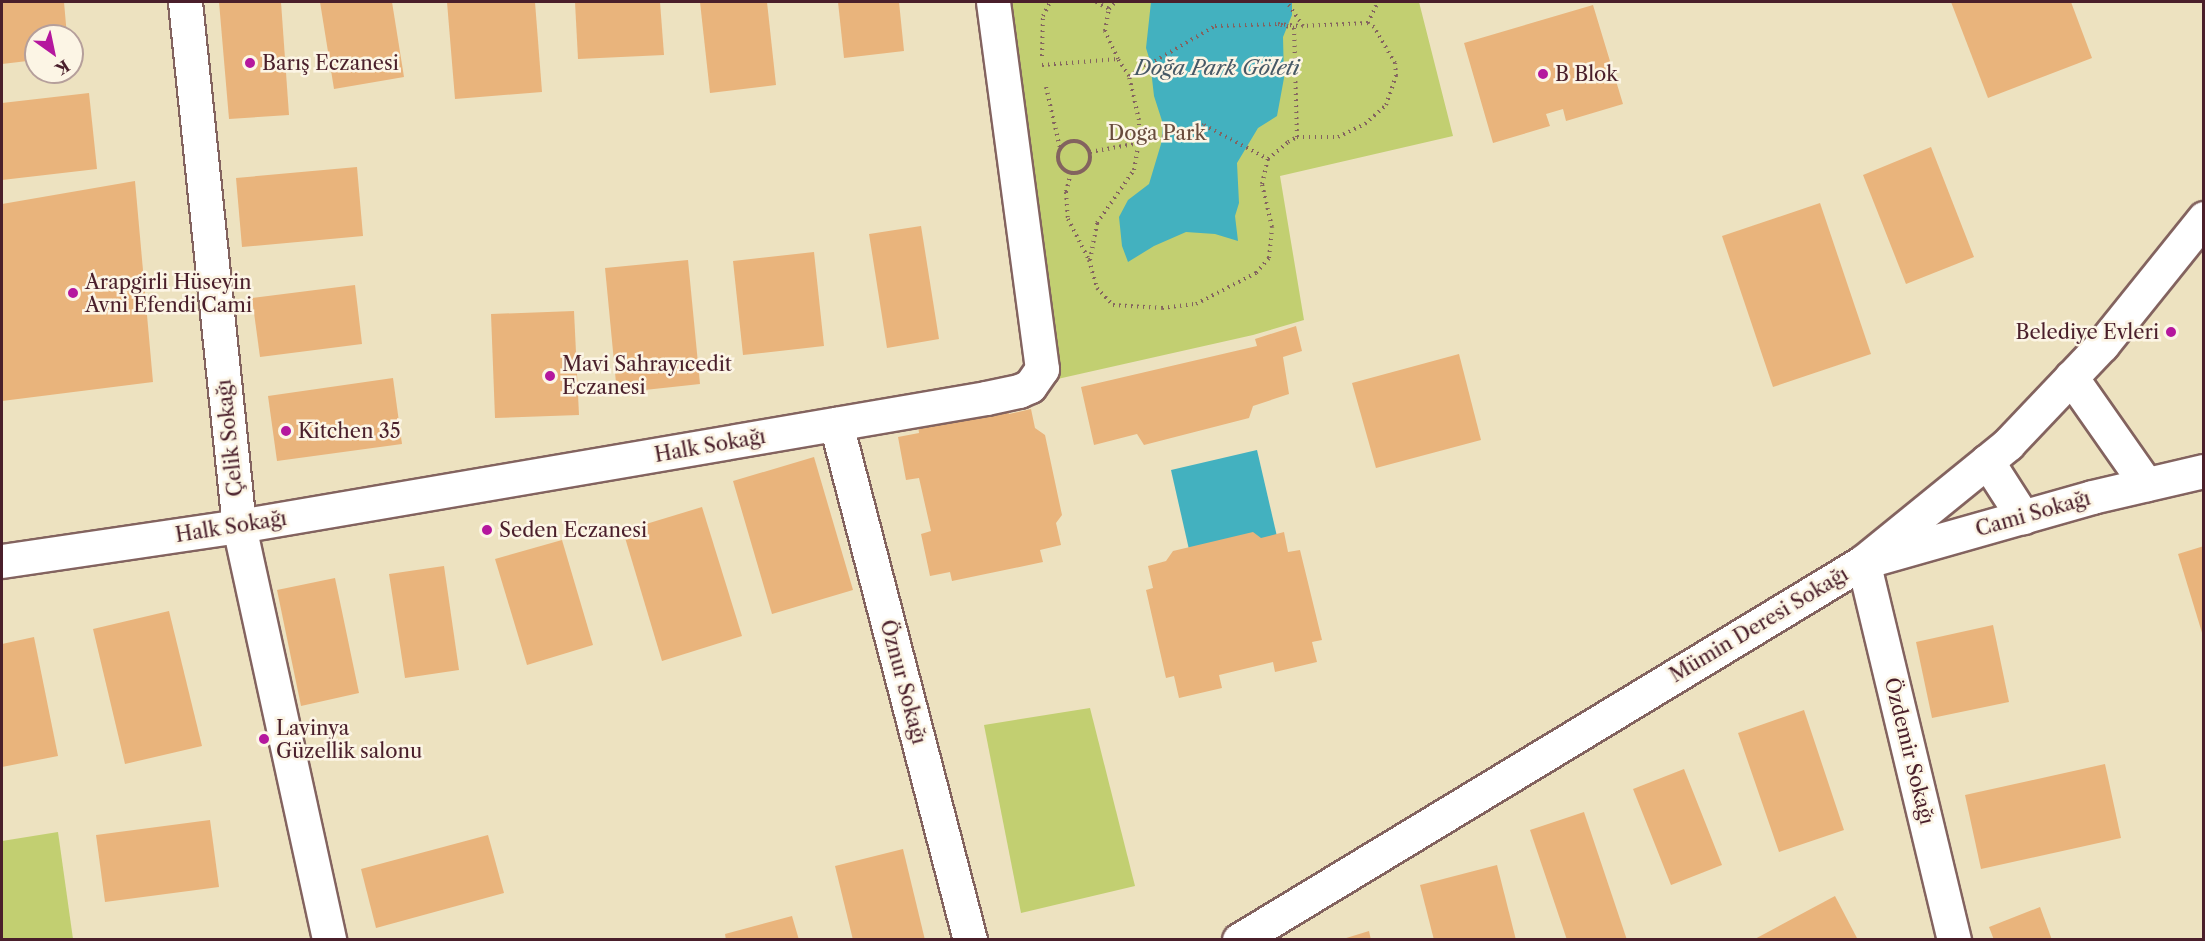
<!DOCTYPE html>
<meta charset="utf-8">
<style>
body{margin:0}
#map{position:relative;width:2205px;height:941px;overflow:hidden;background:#ede2c0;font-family:"Libre Caslon Text",serif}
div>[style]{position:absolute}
.green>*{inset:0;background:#c2cf71}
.water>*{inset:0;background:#43b1bf}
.building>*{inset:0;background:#e9b47c}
.path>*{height:4px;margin-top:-2px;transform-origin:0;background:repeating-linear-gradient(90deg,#83635f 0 1.5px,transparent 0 6px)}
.path>.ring{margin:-2px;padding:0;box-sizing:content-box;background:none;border:4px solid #83635f;border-radius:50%}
.roads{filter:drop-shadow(2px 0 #83635f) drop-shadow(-2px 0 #83635f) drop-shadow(0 2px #83635f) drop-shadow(0 -2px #83635f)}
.street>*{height:33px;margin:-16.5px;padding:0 16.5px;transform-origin:16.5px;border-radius:16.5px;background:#fff}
.secondary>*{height:33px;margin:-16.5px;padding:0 16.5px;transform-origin:16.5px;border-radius:16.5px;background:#fff}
.dots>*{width:16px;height:16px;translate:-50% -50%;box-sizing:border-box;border:3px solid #fcf5e5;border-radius:50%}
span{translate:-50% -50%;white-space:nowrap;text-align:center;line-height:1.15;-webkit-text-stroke:5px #fcf5e5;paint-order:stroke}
.poi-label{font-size:20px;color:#4a1f2b}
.left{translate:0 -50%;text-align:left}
.right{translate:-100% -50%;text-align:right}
.park-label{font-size:20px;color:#684b3c}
.street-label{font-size:20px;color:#4a1f2b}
.water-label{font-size:21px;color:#475966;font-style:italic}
.frame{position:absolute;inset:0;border:3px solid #4a1f2b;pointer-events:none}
.north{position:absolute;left:24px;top:24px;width:60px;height:60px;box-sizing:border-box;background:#fcf5e5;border:2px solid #b59f9b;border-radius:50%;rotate:147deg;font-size:16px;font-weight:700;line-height:24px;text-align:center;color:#4a1f2b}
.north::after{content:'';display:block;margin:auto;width:21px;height:27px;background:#b5179e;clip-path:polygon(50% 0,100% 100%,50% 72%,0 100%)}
</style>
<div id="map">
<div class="green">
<div style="clip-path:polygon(1011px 2px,1419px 2px,1453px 136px,1280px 176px,1304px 320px,1253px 335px,1053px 380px)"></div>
<div style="clip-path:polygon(1090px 708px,1135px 886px,1021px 913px,984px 725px)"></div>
<div style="clip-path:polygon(58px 832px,73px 939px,2px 939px,2px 841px)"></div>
</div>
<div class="water">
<div style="clip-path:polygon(1151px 2px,1292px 2px,1292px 15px,1283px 37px,1284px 78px,1277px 116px,1258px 128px,1237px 163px,1239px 203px,1235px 216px,1238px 241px,1215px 234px,1186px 232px,1154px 246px,1128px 262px,1122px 246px,1119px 217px,1128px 200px,1149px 184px,1161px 144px,1163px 124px,1154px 96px,1150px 61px,1146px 48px)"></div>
<div style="clip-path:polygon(1257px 450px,1282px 558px,1195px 576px,1171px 470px)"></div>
</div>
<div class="building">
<div style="clip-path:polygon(2px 2px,64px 2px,67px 36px,36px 36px,36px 60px,2px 64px)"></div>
<div style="clip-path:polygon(219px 2px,281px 2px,289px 115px,229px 119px)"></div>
<div style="clip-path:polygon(320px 2px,392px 2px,404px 77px,334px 89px)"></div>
<div style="clip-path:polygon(447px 2px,535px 2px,542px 92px,455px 99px)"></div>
<div style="clip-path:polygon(575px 2px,660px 2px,664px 55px,578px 59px)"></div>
<div style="clip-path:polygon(700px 2px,767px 2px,776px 85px,710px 93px)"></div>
<div style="clip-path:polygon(838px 2px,899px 2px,904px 51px,844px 58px)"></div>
<div style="clip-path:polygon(1951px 2px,2071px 2px,2092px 58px,1988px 98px)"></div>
<div style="clip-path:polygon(1593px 5px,1623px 104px,1566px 121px,1563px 109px,1546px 114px,1550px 126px,1493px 143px,1464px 43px)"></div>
<div style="clip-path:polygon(89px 93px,97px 169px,2px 180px,2px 103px)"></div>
<div style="clip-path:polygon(1931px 147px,1974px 257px,1906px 284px,1863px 175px)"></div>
<div style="clip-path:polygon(357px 167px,363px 236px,242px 247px,236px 178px)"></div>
<div style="clip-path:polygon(135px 181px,153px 382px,2px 401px,2px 204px)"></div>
<div style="clip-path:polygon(1820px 203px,1871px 354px,1773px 387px,1722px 236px)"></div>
<div style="clip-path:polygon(921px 226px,939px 339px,887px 348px,869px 234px)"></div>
<div style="clip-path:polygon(814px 252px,824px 346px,743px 355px,733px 261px)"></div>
<div style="clip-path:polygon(688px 260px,700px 384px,617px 393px,605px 268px)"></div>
<div style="clip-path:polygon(355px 285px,362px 344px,260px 357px,252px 298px)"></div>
<div style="clip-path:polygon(574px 311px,579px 415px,495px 418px,491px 314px)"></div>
<div style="clip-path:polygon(1296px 326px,1302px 351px,1283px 357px,1289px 394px,1253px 406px,1249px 418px,1144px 445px,1137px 434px,1094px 445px,1081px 387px,1257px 346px,1255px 339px)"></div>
<div style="clip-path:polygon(1459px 354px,1481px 440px,1376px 468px,1352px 383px)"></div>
<div style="clip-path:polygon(393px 378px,402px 444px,277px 461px,268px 396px)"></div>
<div style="clip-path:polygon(1007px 407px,1009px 414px,1031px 409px,1035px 428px,1045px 435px,1062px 515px,1056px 523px,1061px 545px,1040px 550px,1043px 562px,952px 581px,950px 572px,930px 576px,921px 534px,931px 531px,919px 478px,906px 480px,898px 437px,919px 433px,918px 425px)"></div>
<div style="clip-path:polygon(814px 457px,853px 590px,772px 614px,733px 481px)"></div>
<div style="clip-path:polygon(702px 507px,742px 636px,662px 661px,623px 531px)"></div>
<div style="clip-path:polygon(1253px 532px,1261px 538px,1284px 532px,1288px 552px,1300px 550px,1322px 640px,1312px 642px,1317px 662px,1275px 672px,1273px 662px,1219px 675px,1222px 688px,1179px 698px,1174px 676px,1166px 678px,1146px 590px,1153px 588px,1148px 566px,1166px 561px,1173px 551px)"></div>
<div style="clip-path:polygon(562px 540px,593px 645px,527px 665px,495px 559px)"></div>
<div style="clip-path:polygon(2204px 546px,2204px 636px,2203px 636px,2178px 554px)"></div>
<div style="clip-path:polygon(444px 566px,459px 670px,405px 678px,389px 574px)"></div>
<div style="clip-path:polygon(335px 578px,359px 693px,301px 706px,277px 590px)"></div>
<div style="clip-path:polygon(169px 611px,202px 746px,125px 764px,93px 629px)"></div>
<div style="clip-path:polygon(1993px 625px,2009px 702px,1932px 718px,1916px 642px)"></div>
<div style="clip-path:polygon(34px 637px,58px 756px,2px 767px,2px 644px)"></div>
<div style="clip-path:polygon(1804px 710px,1844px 830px,1779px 852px,1738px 733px)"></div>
<div style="clip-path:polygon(2105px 764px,2121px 838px,1981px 869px,1965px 795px)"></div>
<div style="clip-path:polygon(1684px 769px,1722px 865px,1671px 885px,1633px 789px)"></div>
<div style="clip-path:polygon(1584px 812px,1627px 940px,1567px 940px,1530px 830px)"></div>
<div style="clip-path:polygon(210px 820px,219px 887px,105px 902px,96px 835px)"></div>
<div style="clip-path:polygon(488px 835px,504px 893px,376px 928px,361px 869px)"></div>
<div style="clip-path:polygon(903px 849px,925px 940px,853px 940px,835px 866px)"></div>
<div style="clip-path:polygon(1497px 865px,1516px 940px,1434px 940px,1420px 885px)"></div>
<div style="clip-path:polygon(1835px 896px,1858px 940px,1753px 940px)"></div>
<div style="clip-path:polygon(2040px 907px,2052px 940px,1994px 940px,1989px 927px)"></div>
<div style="clip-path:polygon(792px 916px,799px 940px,726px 940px,725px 934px)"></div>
<div style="clip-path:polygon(1369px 931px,1371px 940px,1343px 940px,1343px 939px)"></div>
</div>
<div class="path">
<div style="left:1096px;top:2px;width:15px;rotate:28deg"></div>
<div style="left:1368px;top:23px;width:23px;rotate:-65deg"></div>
<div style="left:1042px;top:56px;width:40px;rotate:-88.6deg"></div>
<div style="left:1043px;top:16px;width:16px;rotate:-63deg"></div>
<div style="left:1042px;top:65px;width:76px;rotate:-4.5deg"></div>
<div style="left:1129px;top:76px;width:99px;rotate:-30.2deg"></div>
<div style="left:1215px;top:26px;width:63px;rotate:-1.8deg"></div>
<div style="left:1046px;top:87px;width:63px;rotate:77.1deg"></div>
<div style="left:1297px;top:137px;width:41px"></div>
<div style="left:1338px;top:137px;width:30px;rotate:-26deg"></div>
<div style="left:1365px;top:124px;width:28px;rotate:-42deg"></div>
<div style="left:1386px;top:105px;width:31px;rotate:-71deg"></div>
<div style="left:1396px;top:76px;width:13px;rotate:-94deg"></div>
<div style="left:1395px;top:63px;width:42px;rotate:-120.3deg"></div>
<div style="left:1374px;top:27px;width:7px;rotate:-146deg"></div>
<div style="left:1368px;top:23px;width:65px;rotate:177.4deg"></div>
<div class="ring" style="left:1058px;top:141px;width:28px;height:28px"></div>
<div style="left:1090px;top:152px;width:50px;rotate:-10.4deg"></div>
<div style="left:1139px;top:143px;width:67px;rotate:-15.5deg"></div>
<div style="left:1204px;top:125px;width:72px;rotate:28deg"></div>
<div style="left:1071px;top:173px;width:20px;rotate:105deg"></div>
<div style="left:1066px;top:192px;width:27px;rotate:86deg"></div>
<div style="left:1068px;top:219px;width:46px;rotate:62.9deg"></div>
<div style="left:1089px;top:260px;width:29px;rotate:74deg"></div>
<div style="left:1097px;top:288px;width:23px;rotate:47deg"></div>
<div style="left:1113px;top:305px;width:49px;rotate:3.5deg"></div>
<div style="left:1162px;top:308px;width:34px;rotate:-7deg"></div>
<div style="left:1196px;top:304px;width:68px;rotate:-27.3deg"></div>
<div style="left:1256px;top:273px;width:20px;rotate:-49deg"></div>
<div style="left:1269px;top:258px;width:31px;rotate:-84deg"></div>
<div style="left:1272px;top:227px;width:44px;rotate:-103.1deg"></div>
<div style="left:1262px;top:184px;width:26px;rotate:-77deg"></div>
<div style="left:1268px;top:159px;width:26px;rotate:-40deg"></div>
<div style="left:1288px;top:142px;width:10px;rotate:-29deg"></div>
<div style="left:1297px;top:137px;width:109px;rotate:-91.6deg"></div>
<div style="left:1294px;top:28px;width:16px;rotate:-166deg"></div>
<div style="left:1278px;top:24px;width:25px;rotate:5deg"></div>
<div style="left:1303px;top:26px;width:29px;rotate:-124deg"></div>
<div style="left:1090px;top:260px;width:38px;rotate:-79deg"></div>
<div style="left:1097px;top:223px;width:65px;rotate:-55.1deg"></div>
<div style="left:1134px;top:170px;width:27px;rotate:-80deg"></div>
<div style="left:1139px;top:143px;width:23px;rotate:-90deg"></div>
<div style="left:1139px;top:120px;width:45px;rotate:-102.8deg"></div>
<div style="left:1129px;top:76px;width:20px;rotate:-123deg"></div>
<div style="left:1118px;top:59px;width:31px;rotate:-115deg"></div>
<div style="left:1105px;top:31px;width:22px;rotate:-80deg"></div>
<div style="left:1109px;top:9px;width:9px;rotate:-49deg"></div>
</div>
<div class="roads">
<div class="street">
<div style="left:185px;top:2px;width:527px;rotate:84.12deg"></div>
<div style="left:239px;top:526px;width:424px;rotate:77.7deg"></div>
<div style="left:836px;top:424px;width:533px;rotate:75.44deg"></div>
<div style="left:2px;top:561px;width:240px;rotate:-8.4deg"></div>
<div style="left:239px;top:526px;width:758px;rotate:-9.72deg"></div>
<div style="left:986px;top:398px;width:34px;rotate:-12deg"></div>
<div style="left:1019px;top:391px;width:12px;rotate:-24deg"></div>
<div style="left:1030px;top:386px;width:21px;rotate:-55deg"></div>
<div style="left:1042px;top:369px;width:370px;rotate:-97.6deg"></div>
<div style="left:1954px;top:940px;width:389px;rotate:-103.5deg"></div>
<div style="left:1863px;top:562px;width:238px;rotate:-15.8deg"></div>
<div style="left:2092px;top:497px;width:115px;rotate:-13.1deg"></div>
</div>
<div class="secondary">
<div style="left:2071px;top:377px;width:131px;rotate:55deg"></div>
<div style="left:1987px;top:461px;width:67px;rotate:57.3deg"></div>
<div style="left:1239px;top:940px;width:730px;rotate:-31.21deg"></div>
<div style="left:1863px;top:562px;width:187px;rotate:-39.1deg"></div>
<div style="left:2008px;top:444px;width:137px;rotate:-46.5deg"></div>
<div style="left:2102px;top:345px;width:163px;rotate:-51.2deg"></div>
</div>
</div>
<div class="dots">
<div style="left:250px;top:63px;background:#b5179e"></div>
<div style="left:1543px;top:74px;background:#b5179e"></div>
<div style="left:73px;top:293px;background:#b5179e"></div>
<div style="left:2171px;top:332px;background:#b5179e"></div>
<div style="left:550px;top:376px;background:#b5179e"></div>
<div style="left:286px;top:431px;background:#b5179e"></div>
<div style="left:487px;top:530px;background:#b5179e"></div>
<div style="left:264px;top:739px;background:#b5179e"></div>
</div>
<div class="poi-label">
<span class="left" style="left:262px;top:63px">Barış Eczanesi</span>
<span class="left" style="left:1555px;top:74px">B Blok</span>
<span class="left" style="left:85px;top:294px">Arapgirli Hüseyin<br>Avni Efendi Cami</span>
<span class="right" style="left:2159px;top:332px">Belediye Evleri</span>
<span class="left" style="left:562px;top:376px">Mavi Sahrayıcedit<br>Eczanesi</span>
<span class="left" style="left:298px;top:431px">Kitchen 35</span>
<span class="left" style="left:499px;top:530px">Seden Eczanesi</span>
<span class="left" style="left:276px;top:740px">Lavinya<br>Güzellik salonu</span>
</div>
<div class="park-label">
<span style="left:1157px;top:133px">Doga Park</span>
</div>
<div class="street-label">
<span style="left:230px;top:438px;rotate:-96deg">Çelik Sokağı</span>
<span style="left:710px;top:446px;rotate:-10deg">Halk Sokağı</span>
<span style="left:2033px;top:514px;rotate:-16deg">Cami Sokağı</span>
<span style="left:231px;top:527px;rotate:-9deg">Halk Sokağı</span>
<span style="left:1759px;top:625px;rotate:-31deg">Mümin Deresi Sokağı</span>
<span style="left:903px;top:682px;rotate:75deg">Öznur Sokağı</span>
<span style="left:1909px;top:751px;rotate:76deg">Özdemir Sokağı</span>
</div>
<div class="water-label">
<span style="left:1217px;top:68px">Doğa Park Göleti</span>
</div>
<div class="frame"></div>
<div class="north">K</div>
</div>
